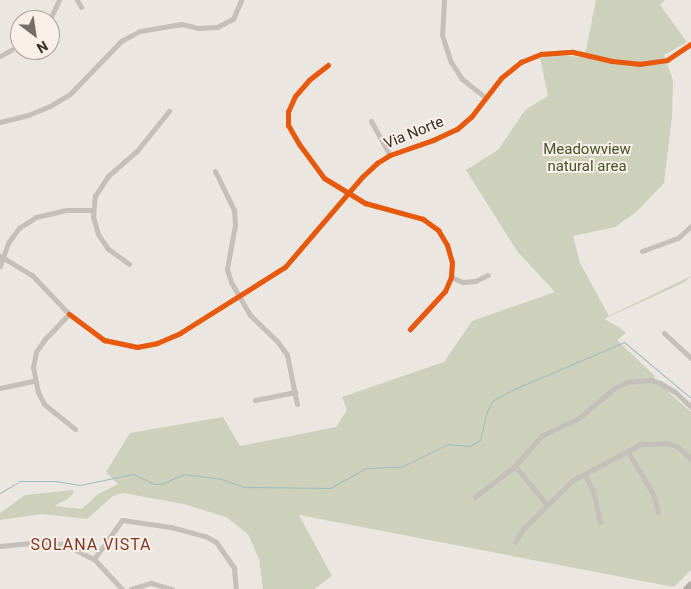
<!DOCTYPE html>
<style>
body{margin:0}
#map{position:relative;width:691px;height:589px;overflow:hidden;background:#ece6e0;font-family:Roboto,sans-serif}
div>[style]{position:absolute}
.green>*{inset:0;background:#cdd0bb}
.stream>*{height:1px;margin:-0.5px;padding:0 0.5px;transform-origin:0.5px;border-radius:0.5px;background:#9ebdbc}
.minor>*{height:5px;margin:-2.5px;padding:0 2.5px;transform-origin:2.5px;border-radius:2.5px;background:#c5bfba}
.major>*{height:7px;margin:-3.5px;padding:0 3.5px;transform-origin:3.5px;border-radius:3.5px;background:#b3ada9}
.cycleway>*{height:5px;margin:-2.5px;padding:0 2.5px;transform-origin:2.5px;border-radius:2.5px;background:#e8590c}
span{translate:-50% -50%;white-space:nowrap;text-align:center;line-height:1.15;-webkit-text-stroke:4px #f8f0e8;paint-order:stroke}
.street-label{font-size:15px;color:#352c28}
.park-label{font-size:15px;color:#46522d}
.neighbourhood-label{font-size:16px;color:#7f3926;letter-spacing:1px}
.north{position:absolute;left:10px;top:10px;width:50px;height:50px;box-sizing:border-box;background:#f8f0e8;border:1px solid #aaa29b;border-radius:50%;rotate:149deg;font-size:14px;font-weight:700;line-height:20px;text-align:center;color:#352c28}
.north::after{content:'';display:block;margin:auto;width:18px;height:22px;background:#756d68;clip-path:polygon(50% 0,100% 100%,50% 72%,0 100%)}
</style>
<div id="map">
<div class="green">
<div style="clip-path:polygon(596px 0,665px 0,660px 5px,687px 42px,664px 55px,673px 80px,672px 117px,664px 183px,636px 212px,615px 227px,573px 236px,580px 263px,609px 316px,691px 276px,685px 282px,604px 319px,619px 327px,626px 333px,617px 340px,655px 376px,653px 383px,664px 388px,691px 412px,691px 570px,674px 587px,299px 515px,332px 576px,314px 589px,263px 589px,259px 559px,248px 534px,226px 517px,184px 504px,123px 493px,113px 496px,87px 519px,42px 514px,0 520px,0 513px,25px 495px,73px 490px,74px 492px,68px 499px,54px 506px,82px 509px,98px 494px,118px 484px,106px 472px,130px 433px,223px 417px,240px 446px,336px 427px,347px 410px,342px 397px,444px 362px,472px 321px,555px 292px,517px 251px,466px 170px,498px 150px,525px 110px,548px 96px,540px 58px,557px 55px,580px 57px,586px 50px)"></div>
</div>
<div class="stream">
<div style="left:0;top:493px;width:23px;rotate:-31deg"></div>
<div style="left:20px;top:481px;width:35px"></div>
<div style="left:55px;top:481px;width:25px;rotate:9deg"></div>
<div style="left:80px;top:485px;width:54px;rotate:-11.7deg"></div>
<div style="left:133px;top:474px;width:23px;rotate:25deg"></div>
<div style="left:154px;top:484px;width:8px"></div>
<div style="left:162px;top:484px;width:23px;rotate:-25deg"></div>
<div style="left:183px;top:474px;width:38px;rotate:7deg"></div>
<div style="left:221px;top:479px;width:24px;rotate:19deg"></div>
<div style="left:244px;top:487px;width:86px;rotate:0.7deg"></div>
<div style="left:330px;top:488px;width:41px;rotate:-29.1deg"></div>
<div style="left:366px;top:468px;width:35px;rotate:-2deg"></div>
<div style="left:401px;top:467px;width:52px;rotate:-26.1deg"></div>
<div style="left:448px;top:444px;width:22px;rotate:5deg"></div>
<div style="left:470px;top:446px;width:12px;rotate:-31deg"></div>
<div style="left:480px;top:440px;width:27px;rotate:-77deg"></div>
<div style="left:486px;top:414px;width:14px;rotate:-65deg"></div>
<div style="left:492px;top:401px;width:23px;rotate:-29deg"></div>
<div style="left:512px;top:390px;width:122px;rotate:-23.2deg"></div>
<div style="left:624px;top:342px;width:87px;rotate:39.9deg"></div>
</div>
<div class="minor">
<div style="left:77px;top:0;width:8px;rotate:60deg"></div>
<div style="left:444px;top:0;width:35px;rotate:93deg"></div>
<div style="left:442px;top:35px;width:28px;rotate:72deg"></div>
<div style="left:451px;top:62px;width:20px;rotate:57deg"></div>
<div style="left:462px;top:79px;width:29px;rotate:38deg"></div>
<div style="left:51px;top:17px;width:19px;rotate:-65deg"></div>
<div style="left:0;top:56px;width:13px;rotate:-29deg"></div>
<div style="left:328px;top:65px;width:24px;rotate:142deg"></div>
<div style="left:309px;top:80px;width:21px;rotate:131deg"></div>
<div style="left:295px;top:96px;width:17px;rotate:114deg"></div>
<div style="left:288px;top:112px;width:13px;rotate:90deg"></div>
<div style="left:288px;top:125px;width:22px;rotate:60deg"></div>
<div style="left:299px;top:144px;width:42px;rotate:53.7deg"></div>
<div style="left:324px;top:178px;width:48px;rotate:31.4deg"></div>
<div style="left:365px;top:203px;width:60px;rotate:15.4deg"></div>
<div style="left:423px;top:219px;width:19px;rotate:36deg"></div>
<div style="left:438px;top:230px;width:17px;rotate:59deg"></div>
<div style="left:447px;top:245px;width:18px;rotate:74deg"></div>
<div style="left:452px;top:262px;width:15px;rotate:94deg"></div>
<div style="left:451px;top:277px;width:15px;rotate:113deg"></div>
<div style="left:445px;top:291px;width:52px;rotate:132.6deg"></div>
<div style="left:371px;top:121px;width:39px;rotate:61deg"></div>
<div style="left:0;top:122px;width:29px;rotate:-14deg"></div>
<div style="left:28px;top:115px;width:24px;rotate:-22deg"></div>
<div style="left:50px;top:106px;width:23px;rotate:-31deg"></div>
<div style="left:70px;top:94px;width:74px;rotate:-46.1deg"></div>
<div style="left:121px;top:41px;width:21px;rotate:-28deg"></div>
<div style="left:140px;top:31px;width:42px;rotate:-9.7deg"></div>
<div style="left:181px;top:24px;width:17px;rotate:13deg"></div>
<div style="left:198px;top:28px;width:19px;rotate:-3deg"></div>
<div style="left:217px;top:27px;width:18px;rotate:-27deg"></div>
<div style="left:233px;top:19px;width:21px;rotate:-67deg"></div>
<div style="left:215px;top:171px;width:43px;rotate:64deg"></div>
<div style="left:234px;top:210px;width:15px;rotate:86deg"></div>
<div style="left:235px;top:225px;width:45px;rotate:100.3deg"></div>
<div style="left:227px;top:269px;width:14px;rotate:73deg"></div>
<div style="left:231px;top:282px;width:38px;rotate:60deg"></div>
<div style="left:250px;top:315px;width:37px;rotate:44deg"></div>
<div style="left:277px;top:341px;width:17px;rotate:54deg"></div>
<div style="left:287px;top:355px;width:50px;rotate:78.5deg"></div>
<div style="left:642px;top:251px;width:38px;rotate:-20deg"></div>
<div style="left:678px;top:238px;width:18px;rotate:-43deg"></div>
<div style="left:0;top:256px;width:37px;rotate:31deg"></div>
<div style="left:32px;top:275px;width:54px;rotate:46.5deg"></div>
<div style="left:69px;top:314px;width:44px;rotate:36.6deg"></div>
<div style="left:104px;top:340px;width:34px;rotate:12deg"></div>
<div style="left:137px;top:347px;width:20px;rotate:-11deg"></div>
<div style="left:157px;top:343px;width:25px;rotate:-23deg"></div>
<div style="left:180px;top:333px;width:124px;rotate:-32.2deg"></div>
<div style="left:285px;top:267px;width:118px;rotate:-49.5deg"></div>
<div style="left:362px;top:177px;width:21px;rotate:-43deg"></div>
<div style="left:377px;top:163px;width:15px;rotate:-32deg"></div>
<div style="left:390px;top:155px;width:46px;rotate:-19.2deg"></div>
<div style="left:433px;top:140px;width:26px;rotate:-25deg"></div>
<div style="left:457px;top:129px;width:18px;rotate:-41deg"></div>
<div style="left:471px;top:117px;width:49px;rotate:-52.4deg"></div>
<div style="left:501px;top:78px;width:26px;rotate:-39deg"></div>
<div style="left:521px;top:62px;width:22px;rotate:-22deg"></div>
<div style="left:541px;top:54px;width:32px;rotate:-4deg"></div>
<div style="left:573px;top:52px;width:40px;rotate:13deg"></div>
<div style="left:612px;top:61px;width:27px;rotate:6deg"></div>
<div style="left:639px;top:64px;width:28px;rotate:-8deg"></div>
<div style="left:667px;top:60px;width:29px;rotate:-34deg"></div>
<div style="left:129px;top:264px;width:26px;rotate:-144deg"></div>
<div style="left:108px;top:249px;width:18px;rotate:-124deg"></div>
<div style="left:98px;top:234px;width:18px;rotate:-106deg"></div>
<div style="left:93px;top:217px;width:21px;rotate:-85deg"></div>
<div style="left:95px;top:196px;width:24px;rotate:-57deg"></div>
<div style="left:108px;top:176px;width:37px;rotate:-41deg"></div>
<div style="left:136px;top:152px;width:53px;rotate:-51.2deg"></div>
<div style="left:0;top:266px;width:24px;rotate:-71deg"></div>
<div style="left:8px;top:243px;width:19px;rotate:-54deg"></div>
<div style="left:19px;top:228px;width:20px;rotate:-33deg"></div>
<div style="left:36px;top:217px;width:32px;rotate:-13deg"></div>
<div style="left:67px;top:210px;width:26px"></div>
<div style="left:451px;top:277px;width:13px;rotate:23deg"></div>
<div style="left:463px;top:282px;width:12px;rotate:-5deg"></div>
<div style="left:475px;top:281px;width:14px;rotate:-25deg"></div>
<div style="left:69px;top:314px;width:35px;rotate:134deg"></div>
<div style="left:45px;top:339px;width:16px;rotate:125deg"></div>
<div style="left:36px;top:352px;width:15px;rotate:101deg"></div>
<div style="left:33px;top:367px;width:25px;rotate:79deg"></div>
<div style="left:38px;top:392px;width:13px;rotate:63deg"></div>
<div style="left:44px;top:404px;width:40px;rotate:39deg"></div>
<div style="left:664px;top:333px;width:37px;rotate:43deg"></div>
<div style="left:0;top:388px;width:35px;rotate:-12deg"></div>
<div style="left:255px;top:400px;width:41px;rotate:-11.3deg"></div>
<div style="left:628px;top:452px;width:49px;rotate:59.2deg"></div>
<div style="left:653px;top:494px;width:19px;rotate:74deg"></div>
<div style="left:515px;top:466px;width:40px;rotate:-49deg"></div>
<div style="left:541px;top:436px;width:42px;rotate:-25.3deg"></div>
<div style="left:579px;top:418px;width:45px;rotate:-40.5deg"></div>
<div style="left:613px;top:389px;width:16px;rotate:-27deg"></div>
<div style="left:627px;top:382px;width:24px;rotate:-5deg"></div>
<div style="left:651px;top:380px;width:9px;rotate:18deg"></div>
<div style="left:660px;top:383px;width:17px;rotate:31deg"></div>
<div style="left:675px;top:392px;width:22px;rotate:43deg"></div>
<div style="left:585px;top:475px;width:18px;rotate:63deg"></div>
<div style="left:593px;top:491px;width:32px;rotate:77deg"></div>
<div style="left:475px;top:497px;width:51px;rotate:-37.8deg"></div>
<div style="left:515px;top:466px;width:50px;rotate:50.6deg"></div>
<div style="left:515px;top:542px;width:15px;rotate:-58deg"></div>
<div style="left:523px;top:529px;width:70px;rotate:-44.4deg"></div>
<div style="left:573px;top:480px;width:77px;rotate:-27.9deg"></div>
<div style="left:641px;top:444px;width:25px;rotate:-2deg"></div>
<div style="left:666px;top:443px;width:11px;rotate:15deg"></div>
<div style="left:677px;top:446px;width:19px;rotate:43deg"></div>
<div style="left:0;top:546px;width:41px;rotate:-5.6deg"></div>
<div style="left:41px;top:542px;width:23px;rotate:5deg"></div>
<div style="left:64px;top:544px;width:34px;rotate:27deg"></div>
<div style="left:94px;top:559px;width:41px;rotate:47deg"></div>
<div style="left:94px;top:559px;width:48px;rotate:-54.3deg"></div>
<div style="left:122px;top:520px;width:49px;rotate:8.1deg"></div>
<div style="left:171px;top:527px;width:35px;rotate:15deg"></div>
<div style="left:205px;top:536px;width:13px;rotate:29deg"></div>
<div style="left:216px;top:542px;width:32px;rotate:55deg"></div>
<div style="left:234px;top:568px;width:21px;rotate:85deg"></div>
<div style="left:131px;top:589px;width:21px;rotate:-17deg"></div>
<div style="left:151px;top:583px;width:22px;rotate:16deg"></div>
</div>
<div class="major">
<div style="left:686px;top:589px;width:7px;rotate:-45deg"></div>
</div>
<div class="cycleway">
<div style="left:328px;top:65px;width:24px;rotate:142deg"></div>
<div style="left:309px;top:80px;width:21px;rotate:131deg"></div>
<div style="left:295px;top:96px;width:17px;rotate:114deg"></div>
<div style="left:288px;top:112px;width:13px;rotate:90deg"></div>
<div style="left:288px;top:125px;width:22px;rotate:60deg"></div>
<div style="left:299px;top:144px;width:42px;rotate:53.7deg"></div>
<div style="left:324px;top:178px;width:48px;rotate:31.4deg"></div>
<div style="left:365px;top:203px;width:60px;rotate:15.4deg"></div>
<div style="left:423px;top:219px;width:19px;rotate:36deg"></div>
<div style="left:438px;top:230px;width:17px;rotate:59deg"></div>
<div style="left:447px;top:245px;width:18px;rotate:74deg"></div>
<div style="left:452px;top:262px;width:15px;rotate:94deg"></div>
<div style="left:451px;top:277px;width:15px;rotate:113deg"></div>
<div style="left:445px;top:291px;width:52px;rotate:132.6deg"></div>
<div style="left:69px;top:314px;width:44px;rotate:36.6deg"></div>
<div style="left:104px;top:340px;width:34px;rotate:12deg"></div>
<div style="left:137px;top:347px;width:20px;rotate:-11deg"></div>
<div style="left:157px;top:343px;width:25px;rotate:-23deg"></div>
<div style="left:180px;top:333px;width:124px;rotate:-32.2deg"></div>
<div style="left:285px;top:267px;width:118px;rotate:-49.5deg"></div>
<div style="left:362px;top:177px;width:21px;rotate:-43deg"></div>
<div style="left:377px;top:163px;width:15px;rotate:-32deg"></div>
<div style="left:390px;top:155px;width:46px;rotate:-19.2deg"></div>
<div style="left:433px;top:140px;width:26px;rotate:-25deg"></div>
<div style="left:457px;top:129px;width:18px;rotate:-41deg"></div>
<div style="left:471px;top:117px;width:49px;rotate:-52.4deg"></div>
<div style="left:501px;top:78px;width:26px;rotate:-39deg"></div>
<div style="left:521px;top:62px;width:22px;rotate:-22deg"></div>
<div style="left:541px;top:54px;width:32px;rotate:-4deg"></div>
<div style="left:573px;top:52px;width:40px;rotate:13deg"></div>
<div style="left:612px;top:61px;width:27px;rotate:6deg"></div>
<div style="left:639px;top:64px;width:28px;rotate:-8deg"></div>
<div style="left:667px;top:60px;width:29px;rotate:-34deg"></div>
</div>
<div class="street-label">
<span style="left:414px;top:133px;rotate:-22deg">Via Norte</span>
</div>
<div class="park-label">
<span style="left:587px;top:158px">Meadowview<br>natural area</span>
</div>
<div class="neighbourhood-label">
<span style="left:91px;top:545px">SOLANA VISTA</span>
</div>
<div class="north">N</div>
</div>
